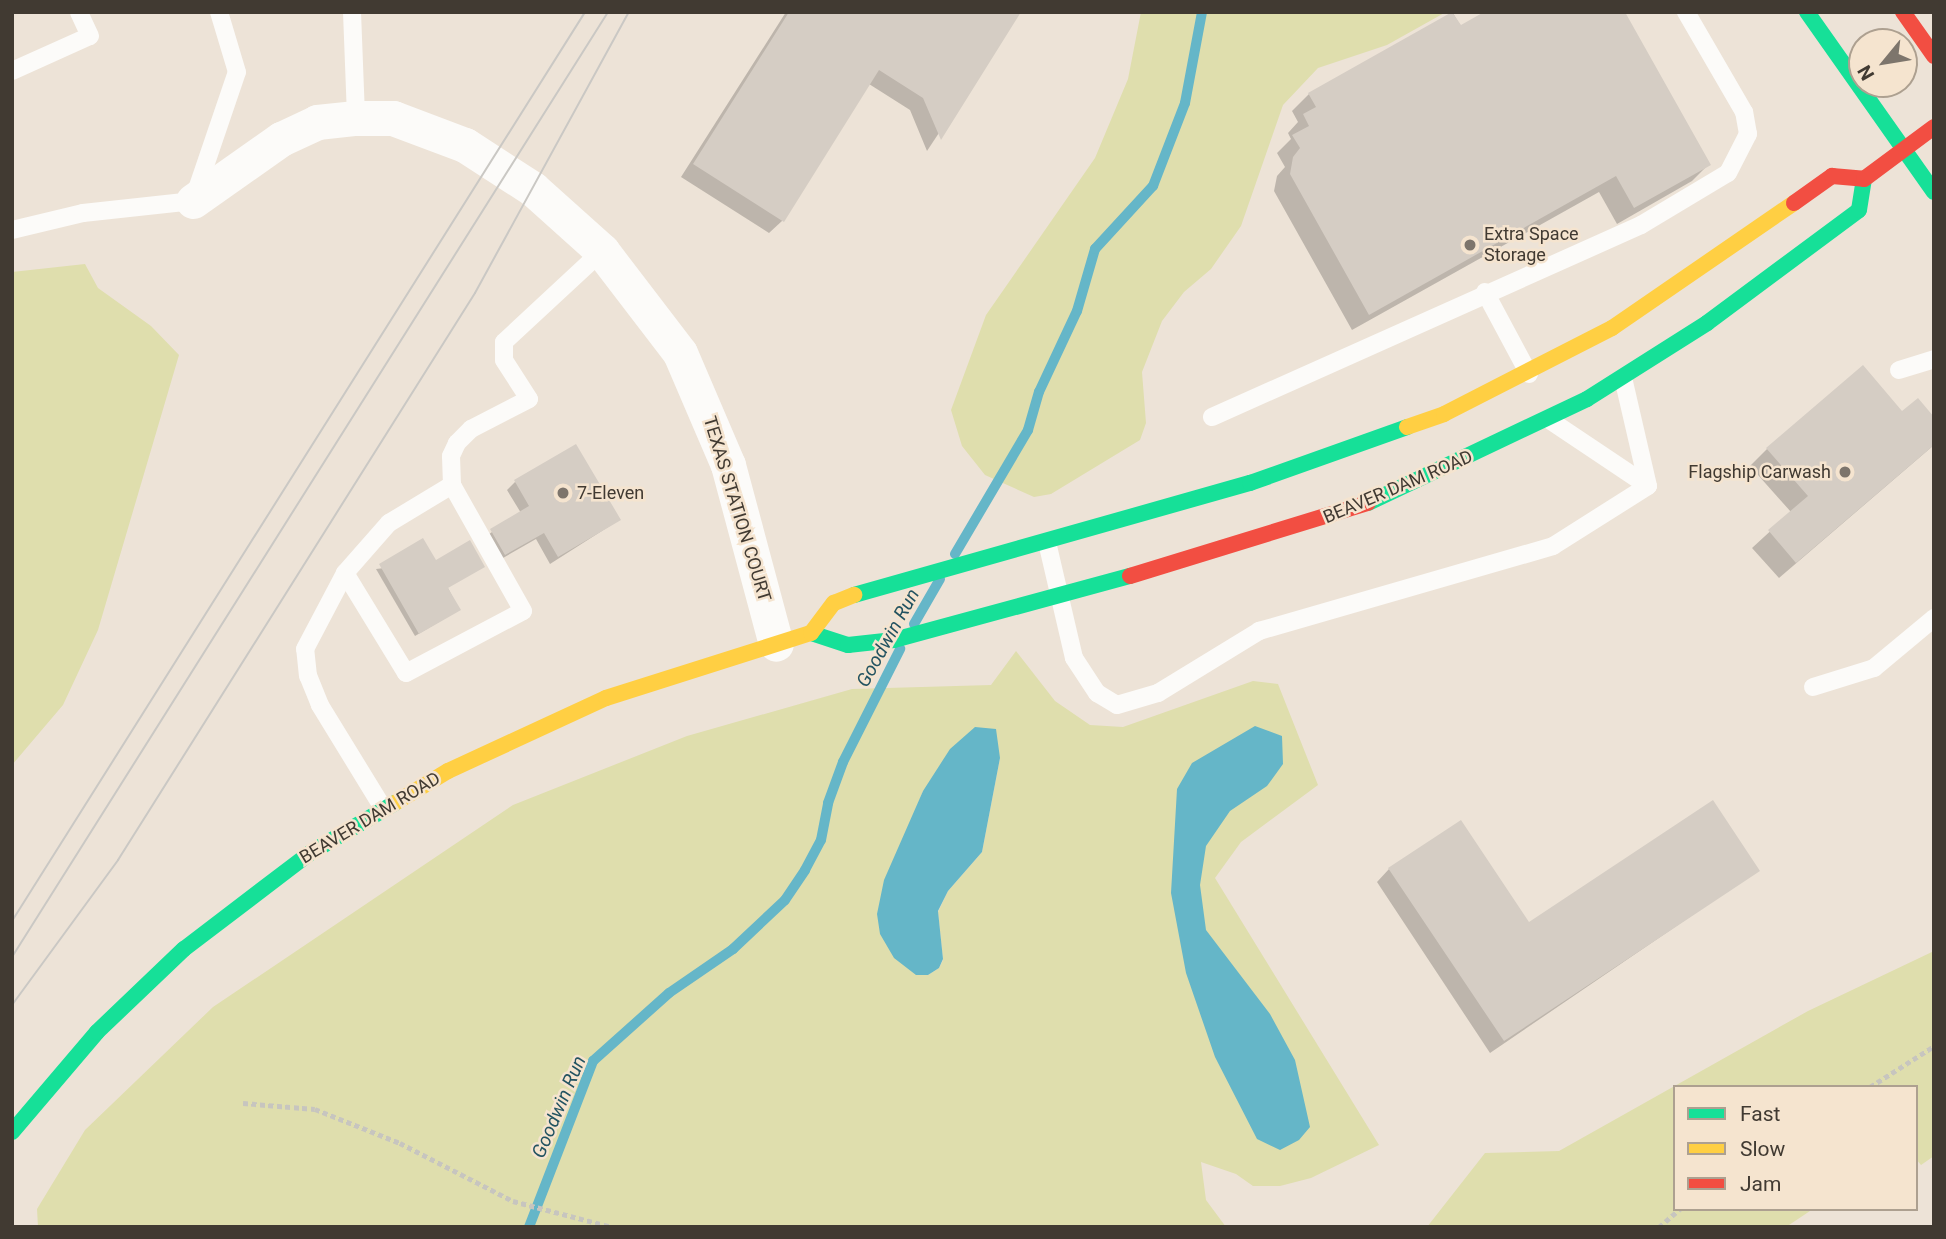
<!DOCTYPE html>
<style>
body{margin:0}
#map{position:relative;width:1946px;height:1239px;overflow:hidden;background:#ede3d7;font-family:Roboto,sans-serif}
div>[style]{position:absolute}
.green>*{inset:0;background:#dfdead}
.water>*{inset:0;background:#65b6c8}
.shadow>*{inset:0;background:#0003}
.stream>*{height:10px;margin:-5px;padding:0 5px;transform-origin:5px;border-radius:5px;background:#65b6c8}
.building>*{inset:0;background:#d5cdc4}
.path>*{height:4.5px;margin-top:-2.25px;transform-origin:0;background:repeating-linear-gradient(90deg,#c7c5bf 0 5px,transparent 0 8.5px)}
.lane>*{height:18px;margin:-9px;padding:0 9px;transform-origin:9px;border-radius:9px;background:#fcfbf9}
.street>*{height:35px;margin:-17.5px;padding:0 17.5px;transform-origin:17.5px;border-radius:17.5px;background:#fcfbf9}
.fast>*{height:16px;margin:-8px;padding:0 8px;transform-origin:8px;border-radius:8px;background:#16e098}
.slow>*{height:16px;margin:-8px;padding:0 8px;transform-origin:8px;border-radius:8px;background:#ffcf43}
.jam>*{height:16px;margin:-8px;padding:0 8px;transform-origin:8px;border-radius:8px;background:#f24e42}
.tram>*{height:2px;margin:-1px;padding:0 1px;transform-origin:1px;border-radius:1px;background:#cac8c4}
.dots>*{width:19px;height:19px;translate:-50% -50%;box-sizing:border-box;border:4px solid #f5e4cf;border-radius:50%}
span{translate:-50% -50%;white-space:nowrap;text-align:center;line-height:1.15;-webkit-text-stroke:5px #f5e4cf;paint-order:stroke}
.poi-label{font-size:18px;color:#413a32}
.left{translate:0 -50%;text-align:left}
.right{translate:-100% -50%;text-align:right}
.street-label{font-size:18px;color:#413a32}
.water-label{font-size:19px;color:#235361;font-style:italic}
.frame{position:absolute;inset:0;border:14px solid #413a32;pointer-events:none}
.legend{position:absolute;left:1673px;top:1085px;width:245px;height:126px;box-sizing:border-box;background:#f5e4cf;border:2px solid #ada090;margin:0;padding:9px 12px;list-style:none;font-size:21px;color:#413a32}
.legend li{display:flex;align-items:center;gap:14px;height:35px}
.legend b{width:35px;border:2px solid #ada090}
.north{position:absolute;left:1848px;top:28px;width:70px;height:70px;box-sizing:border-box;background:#f5e4cf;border:2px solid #ada090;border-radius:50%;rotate:240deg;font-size:19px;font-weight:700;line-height:28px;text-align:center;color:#413a32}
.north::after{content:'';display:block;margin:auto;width:24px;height:32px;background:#7d756c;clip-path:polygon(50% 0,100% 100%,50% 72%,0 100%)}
</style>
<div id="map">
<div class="green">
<div style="clip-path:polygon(1141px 12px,1446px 12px,1387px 45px,1318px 68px,1283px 105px,1241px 226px,1211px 269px,1184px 292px,1162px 321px,1142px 372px,1146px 423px,1140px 440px,1051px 494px,1034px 497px,985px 475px,962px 446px,951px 410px,986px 315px,1095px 158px,1128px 79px)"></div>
<div style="clip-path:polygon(85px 264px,98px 288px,151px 326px,179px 355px,98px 630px,63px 705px,12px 765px,12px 272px)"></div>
<div style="clip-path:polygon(evenodd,1016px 651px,1055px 701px,1090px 725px,1123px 727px,1253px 681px,1278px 684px,1318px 785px,1241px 842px,1215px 878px,1379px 1145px,1311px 1178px,1280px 1186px,1253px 1186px,1236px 1174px,1201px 1162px,1206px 1200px,1226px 1227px,38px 1227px,37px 1209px,85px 1130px,213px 1007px,513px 805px,687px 736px,852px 689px,991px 685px,1016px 651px,1000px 758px,982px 852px,948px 891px,938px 912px,943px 960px,939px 968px,928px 975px,916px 975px,908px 829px,923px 791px,1000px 758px)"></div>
<div style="clip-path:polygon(1934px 951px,1934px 1156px,1921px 1165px,1916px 1159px,1916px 1087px,1675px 1087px,1675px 1209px,1813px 1209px,1786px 1227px,1427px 1227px,1485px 1153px,1559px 1151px,1808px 1011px)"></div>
</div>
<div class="water">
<div style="clip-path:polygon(1255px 726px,1282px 736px,1283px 764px,1267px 786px,1230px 811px,1206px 846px,1200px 885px,1206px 930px,1270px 1014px,1295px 1060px,1310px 1127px,1299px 1140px,1280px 1150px,1257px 1139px,1215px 1057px,1186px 973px,1171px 893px,1177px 789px,1192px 763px)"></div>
<div style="clip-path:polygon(975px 727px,996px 729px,1000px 758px,982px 852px,948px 891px,938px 911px,943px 959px,939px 968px,928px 975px,916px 975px,894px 958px,880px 934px,877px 914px,884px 880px,923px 791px,950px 749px)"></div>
</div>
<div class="shadow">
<div style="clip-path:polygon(786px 12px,1019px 12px,927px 151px,910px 110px,869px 84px,782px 221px,769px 233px,681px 177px)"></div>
<div style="clip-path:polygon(1453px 13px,1461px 27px,1709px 164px,1692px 181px,1617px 224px,1599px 192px,1352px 330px,1274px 191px,1277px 176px,1285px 167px,1277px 153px,1291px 139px,1288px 133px,1298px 122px,1292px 111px,1309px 94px)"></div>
<div style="clip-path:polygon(1902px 413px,1934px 445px,1779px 578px,1752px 548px,1791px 512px,1750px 466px,1767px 449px)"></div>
<div style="clip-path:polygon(515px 482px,619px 520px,550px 564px,536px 539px,496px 562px,483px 538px,521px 513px,507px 490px)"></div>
<div style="clip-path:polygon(435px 562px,459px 610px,415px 636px,376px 569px)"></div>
<div style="clip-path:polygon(1389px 869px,1528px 925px,1757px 871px,1490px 1053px,1377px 882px)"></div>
</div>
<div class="stream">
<div style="left:955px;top:554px;width:144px;rotate:-59.5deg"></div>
<div style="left:1028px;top:430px;width:40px;rotate:-74deg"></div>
<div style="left:1039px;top:392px;width:89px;rotate:-64.9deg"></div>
<div style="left:1077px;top:311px;width:65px;rotate:-73.8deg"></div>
<div style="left:1095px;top:249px;width:86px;rotate:-47.4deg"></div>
<div style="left:1153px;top:186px;width:89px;rotate:-68.9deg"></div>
<div style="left:1185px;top:103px;width:93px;rotate:-79.4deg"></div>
<div style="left:914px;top:624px;width:52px;rotate:-60deg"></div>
<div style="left:529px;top:1227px;width:178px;rotate:-68.9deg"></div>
<div style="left:593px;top:1061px;width:102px;rotate:-41.8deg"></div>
<div style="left:669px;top:993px;width:78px;rotate:-34.5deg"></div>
<div style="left:733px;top:949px;width:71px;rotate:-43.3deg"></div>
<div style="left:785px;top:900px;width:36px;rotate:-56deg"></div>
<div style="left:805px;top:870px;width:34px;rotate:-62deg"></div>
<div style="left:821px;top:840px;width:38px;rotate:-79deg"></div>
<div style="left:828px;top:803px;width:44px;rotate:-69.9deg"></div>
<div style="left:843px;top:762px;width:127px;rotate:-63.2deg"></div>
</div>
<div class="building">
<div style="clip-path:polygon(789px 12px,1021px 12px,941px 140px,923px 98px,879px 70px,784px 222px,693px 164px)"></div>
<div style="clip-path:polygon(1452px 12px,1461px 25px,1484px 12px,1625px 12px,1711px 165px,1634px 208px,1616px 176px,1369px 315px,1290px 174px,1293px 157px,1300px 148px,1292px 135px,1309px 126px,1303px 114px,1316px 107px,1308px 93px)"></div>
<div style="clip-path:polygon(1863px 365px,1902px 411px,1918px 398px,1934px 417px,1934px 445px,1796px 563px,1768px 530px,1808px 496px,1766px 448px)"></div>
<div style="clip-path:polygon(576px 444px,621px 520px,558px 557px,544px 533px,505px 555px,490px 529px,529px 506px,514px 480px)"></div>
<div style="clip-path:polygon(423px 538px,436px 560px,470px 540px,485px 567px,448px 588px,461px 610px,419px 634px,379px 564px)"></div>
<div style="clip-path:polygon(1713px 800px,1760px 871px,1504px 1041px,1388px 868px,1461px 820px,1529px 922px)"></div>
</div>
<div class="path">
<div style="left:1870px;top:1087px;width:76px;rotate:-32.6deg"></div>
<div style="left:243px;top:1103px;width:72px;rotate:4.8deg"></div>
<div style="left:315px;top:1109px;width:92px;rotate:21.8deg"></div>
<div style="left:400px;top:1143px;width:127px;rotate:27.2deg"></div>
<div style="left:513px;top:1201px;width:102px;rotate:14.7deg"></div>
<div style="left:1659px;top:1227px;width:28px;rotate:-41deg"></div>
</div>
<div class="lane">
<div style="left:352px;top:12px;width:106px;rotate:87.8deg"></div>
<div style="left:12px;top:71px;width:85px;rotate:-24.2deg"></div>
<div style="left:90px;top:36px;width:26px;rotate:-115deg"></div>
<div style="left:12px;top:230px;width:73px;rotate:-13.5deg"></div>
<div style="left:83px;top:213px;width:111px;rotate:-6.2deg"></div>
<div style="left:193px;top:201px;width:136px;rotate:-71.2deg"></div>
<div style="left:237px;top:72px;width:63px;rotate:-106.7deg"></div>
<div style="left:1485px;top:292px;width:93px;rotate:61.8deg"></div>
<div style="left:1899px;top:370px;width:37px;rotate:-17deg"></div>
<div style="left:1212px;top:417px;width:470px;rotate:-24.1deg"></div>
<div style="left:1641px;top:225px;width:101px;rotate:-30.9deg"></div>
<div style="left:1728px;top:173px;width:44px;rotate:-62.9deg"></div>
<div style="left:1748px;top:134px;width:22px;rotate:-100deg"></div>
<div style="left:1744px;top:112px;width:116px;rotate:-120.1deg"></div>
<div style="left:1548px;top:419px;width:120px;rotate:33.8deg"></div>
<div style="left:1648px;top:486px;width:111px;rotate:-103deg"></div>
<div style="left:1047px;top:542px;width:119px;rotate:76.9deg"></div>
<div style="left:1074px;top:658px;width:42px;rotate:56.7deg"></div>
<div style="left:1097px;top:693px;width:23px;rotate:31deg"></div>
<div style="left:1117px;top:705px;width:43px;rotate:-16.3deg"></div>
<div style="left:1158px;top:693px;width:119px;rotate:-31.5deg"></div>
<div style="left:1259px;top:631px;width:306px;rotate:-16.1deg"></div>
<div style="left:1553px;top:546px;width:112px;rotate:-32.3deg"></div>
<div style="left:345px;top:573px;width:117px;rotate:58.6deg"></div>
<div style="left:406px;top:673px;width:132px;rotate:-27.9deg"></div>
<div style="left:523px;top:611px;width:145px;rotate:-119.4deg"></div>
<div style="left:1813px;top:687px;width:64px;rotate:-17.3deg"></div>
<div style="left:1874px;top:668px;width:78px;rotate:-39.8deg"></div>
<div style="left:383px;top:808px;width:121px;rotate:-121.5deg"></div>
<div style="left:320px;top:705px;width:31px;rotate:-112deg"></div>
<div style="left:308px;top:676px;width:27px;rotate:-96deg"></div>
<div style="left:305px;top:649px;width:86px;rotate:-62.2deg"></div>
<div style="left:345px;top:573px;width:67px;rotate:-48.7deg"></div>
<div style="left:389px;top:523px;width:74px;rotate:-31.1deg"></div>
<div style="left:452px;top:485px;width:29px;rotate:-92deg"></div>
<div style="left:451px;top:456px;width:14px;rotate:-65deg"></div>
<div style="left:457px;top:443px;width:20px;rotate:-45deg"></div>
<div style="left:471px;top:429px;width:65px;rotate:-27.3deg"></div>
<div style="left:529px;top:399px;width:46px;rotate:-122.7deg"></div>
<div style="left:504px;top:360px;width:18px;rotate:-90deg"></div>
<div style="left:504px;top:342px;width:134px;rotate:-42.9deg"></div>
</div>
<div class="street">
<div style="left:193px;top:201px;width:108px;rotate:-35.2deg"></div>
<div style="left:281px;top:139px;width:40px;rotate:-25deg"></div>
<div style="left:317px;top:122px;width:39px;rotate:-6deg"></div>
<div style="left:356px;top:118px;width:37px"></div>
<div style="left:393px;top:118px;width:77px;rotate:20.6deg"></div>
<div style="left:465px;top:145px;width:81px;rotate:32.9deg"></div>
<div style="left:533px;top:189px;width:93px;rotate:41.9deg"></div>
<div style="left:602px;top:251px;width:128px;rotate:52.6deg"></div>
<div style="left:680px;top:353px;width:122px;rotate:66.8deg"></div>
<div style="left:728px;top:465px;width:185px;rotate:75deg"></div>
</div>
<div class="fast">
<div style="left:1807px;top:12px;width:220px;rotate:54.8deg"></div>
<div style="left:1368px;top:503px;width:242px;rotate:-25.4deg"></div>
<div style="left:1587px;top:399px;width:142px;rotate:-32.3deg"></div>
<div style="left:1707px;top:323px;width:189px;rotate:-36.6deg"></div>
<div style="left:1859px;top:210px;width:31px;rotate:-81deg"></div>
<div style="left:854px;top:595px;width:412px;rotate:-15.8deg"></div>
<div style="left:1250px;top:483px;width:167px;rotate:-19.6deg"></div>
<div style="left:811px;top:633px;width:39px;rotate:18deg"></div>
<div style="left:848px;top:645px;width:46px;rotate:-6.2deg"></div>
<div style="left:894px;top:640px;width:245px;rotate:-15.2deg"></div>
<div style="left:12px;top:1132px;width:131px;rotate:-49.6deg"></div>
<div style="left:97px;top:1032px;width:120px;rotate:-43.7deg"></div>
<div style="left:184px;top:949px;width:158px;rotate:-37.3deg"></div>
<div style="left:310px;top:853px;width:99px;rotate:-30.5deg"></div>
</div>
<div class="slow">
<div style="left:1407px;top:427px;width:39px;rotate:-19deg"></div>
<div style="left:1444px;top:414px;width:189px;rotate:-27.1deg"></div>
<div style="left:1612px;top:328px;width:221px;rotate:-34.5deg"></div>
<div style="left:395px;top:803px;width:62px;rotate:-31.1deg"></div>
<div style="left:448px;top:771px;width:174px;rotate:-24.8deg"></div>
<div style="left:606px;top:698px;width:215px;rotate:-17.6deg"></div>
<div style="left:811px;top:633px;width:38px;rotate:-53deg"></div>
<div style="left:834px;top:603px;width:22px;rotate:-22deg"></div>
</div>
<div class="jam">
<div style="left:1903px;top:12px;width:54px;rotate:54.8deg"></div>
<div style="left:1794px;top:203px;width:47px;rotate:-35.4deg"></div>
<div style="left:1832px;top:176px;width:32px;rotate:5deg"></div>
<div style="left:1864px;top:179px;width:87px;rotate:-36.6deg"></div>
<div style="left:1130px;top:576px;width:249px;rotate:-17.1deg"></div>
</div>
<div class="tram">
<div style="left:12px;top:921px;width:1075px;rotate:-57.77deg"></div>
<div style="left:12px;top:957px;width:1117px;rotate:-57.76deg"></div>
<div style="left:12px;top:1005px;width:180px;rotate:-53.8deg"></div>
<div style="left:118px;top:860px;width:670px;rotate:-57.8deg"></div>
<div style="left:475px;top:293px;width:320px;rotate:-61.3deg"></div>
</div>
<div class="dots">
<div style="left:1470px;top:245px;background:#7d756c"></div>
<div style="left:1845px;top:472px;background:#7d756c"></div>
<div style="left:563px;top:493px;background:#7d756c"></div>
</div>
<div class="poi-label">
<span class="left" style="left:1484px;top:245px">Extra Space<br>Storage</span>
<span class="right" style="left:1831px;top:472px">Flagship Carwash</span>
<span class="left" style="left:577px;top:493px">7-Eleven</span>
</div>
<div class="street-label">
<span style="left:1398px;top:487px;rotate:-23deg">BEAVER DAM ROAD</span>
<span style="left:737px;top:509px;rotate:73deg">TEXAS STATION COURT</span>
<span style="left:370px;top:818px;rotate:-31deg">BEAVER DAM ROAD</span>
</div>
<div class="water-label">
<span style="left:888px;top:638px;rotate:-61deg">Goodwin Run</span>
<span style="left:559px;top:1107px;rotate:-67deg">Goodwin Run</span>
</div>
<div class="frame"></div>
<ul class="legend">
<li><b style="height:9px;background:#16e098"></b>Fast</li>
<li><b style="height:9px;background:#ffcf43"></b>Slow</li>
<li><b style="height:9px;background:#f24e42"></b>Jam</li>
</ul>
<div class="north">N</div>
</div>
